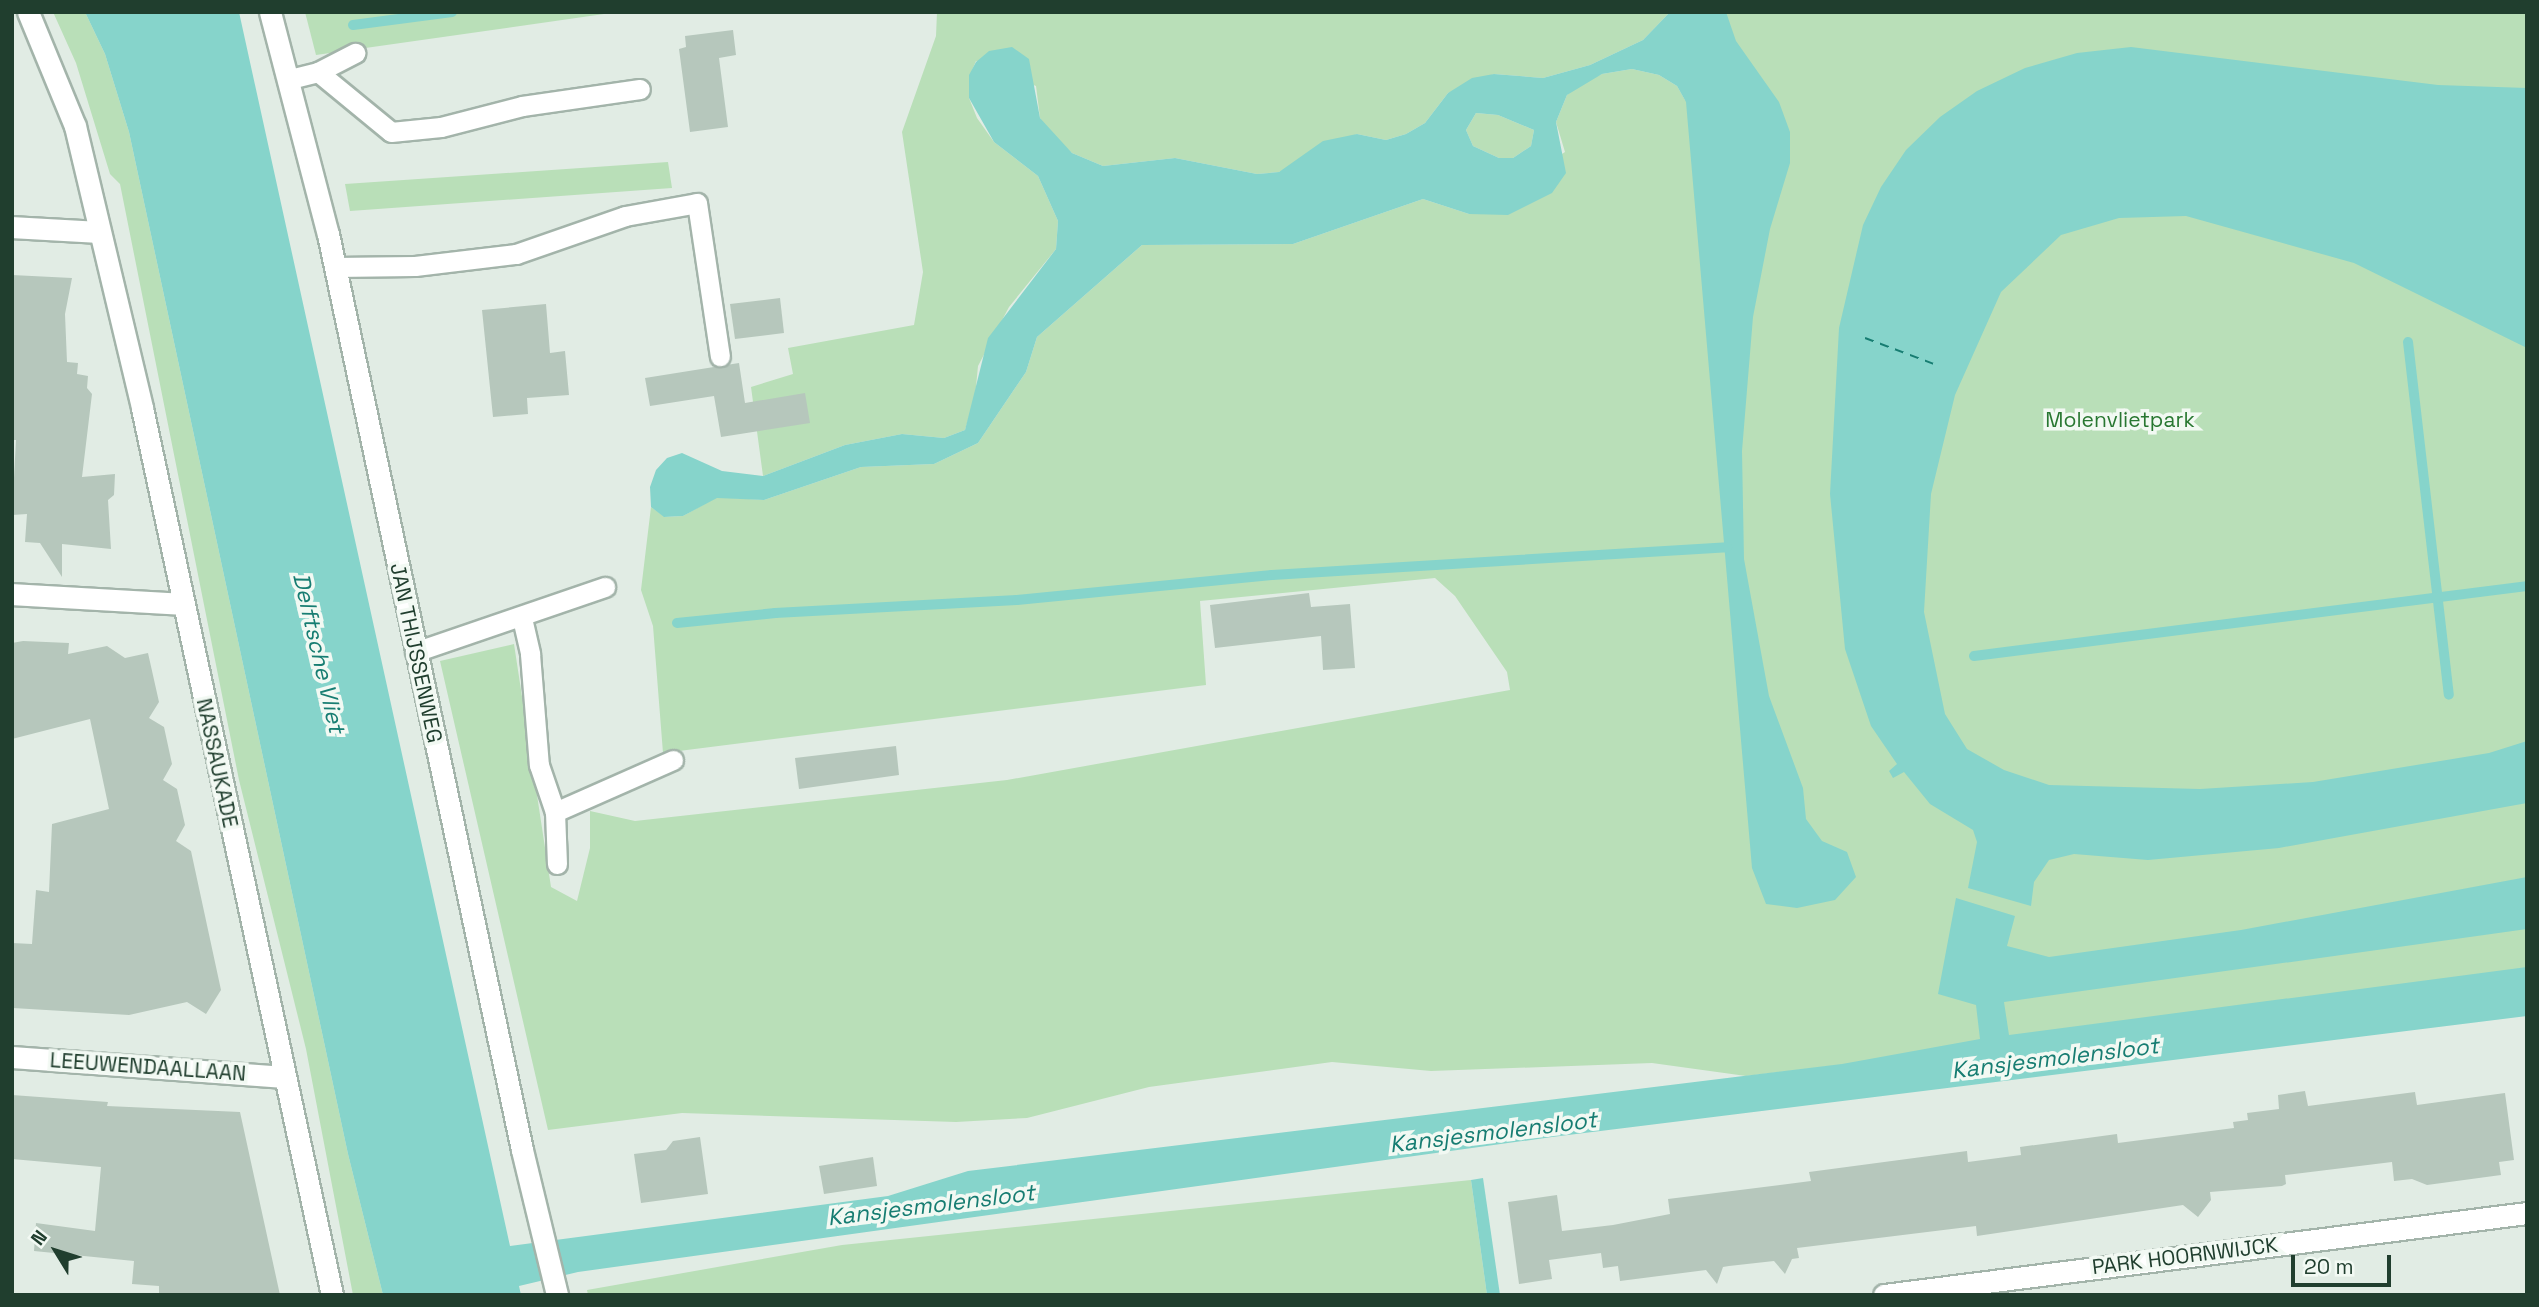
<!DOCTYPE html>
<style>
body{margin:0}
#map{position:relative;width:2539px;height:1307px;overflow:hidden;background:#e1ece4;font-family:"Space Grotesk",sans-serif}
div>[style]{position:absolute}
.green>*{inset:0;background:#b9dfb8}
.water>*{inset:0;background:#86d4cb}
.stream>*{height:10px;margin:-5px;padding:0 5px;transform-origin:5px;border-radius:5px;background:#86d4cb}
.ferry>*{height:2px;margin-top:-1px;transform-origin:0;background:repeating-linear-gradient(90deg,#177d72 0 9px,transparent 0 16px)}
.building>*{inset:0;background:#b6c7bc}
.roads{filter:drop-shadow(2px 0 #a3b4aa) drop-shadow(-2px 0 #a3b4aa) drop-shadow(0 2px #a3b4aa) drop-shadow(0 -2px #a3b4aa)}
.service>*{height:19px;margin:-9.5px;padding:0 9.5px;transform-origin:9.5px;border-radius:9.5px;background:#fff}
.minor>*{height:21px;margin:-10.5px;padding:0 10.5px;transform-origin:10.5px;border-radius:10.5px;background:#fff}
.tertiary>*{height:21px;margin:-10.5px;padding:0 10.5px;transform-origin:10.5px;border-radius:10.5px;background:#fff}
span{translate:-50% -50%;white-space:nowrap;text-align:center;line-height:1.15;-webkit-text-stroke:7px #f2f9f3;paint-order:stroke}
.park-label{font-size:21px;color:#287731}
.street-label{font-size:21px;color:#203e2e}
.water-label{font-size:23px;color:#177d72;font-style:italic}
.frame{position:absolute;inset:0;border:14px solid #203e2e;pointer-events:none}
.north{position:absolute;left:21px;top:1216px;width:70px;height:70px;-webkit-text-stroke:5px #f2f9f3;paint-order:stroke;rotate:308deg;font-size:19px;font-weight:700;line-height:28px;text-align:center;color:#203e2e}
.north::after{content:'';display:block;margin:auto;width:24px;height:32px;background:#203e2e;clip-path:polygon(50% 0,100% 100%,50% 72%,0 100%)}
.scale{position:absolute;left:2291px;top:1255px;width:100px;height:32px;box-sizing:border-box;border:4px solid #203e2e;border-top:0;padding-left:9px;font-size:21px;line-height:24px;white-space:nowrap;color:#203e2e;-webkit-text-stroke:5px #f2f9f3;paint-order:stroke}
</style>
<div id="map">
<div class="green">
<div style="clip-path:polygon(53px 12px,85px 12px,105px 54px,129px 132px,348px 1154px,383px 1295px,353px 1295px,306px 1049px,239px 780px,120px 184px,110px 174px,76px 63px)"></div>
<div style="clip-path:polygon(305px 12px,618px 12px,316px 55px)"></div>
<div style="clip-path:polygon(937px 12px,1670px 12px,1643px 40px,1590px 65px,1543px 78px,1494px 74px,1448px 93px,1425px 123px,1406px 134px,1386px 140px,1357px 134px,1279px 172px,1257px 174px,1175px 158px,1103px 166px,1072px 153px,1050px 134px,1040px 118px,1036px 86px,976px 61px,970px 75px,969px 98px,977px 118px,994px 142px,1038px 176px,1058px 221px,1056px 249px,1009px 307px,978px 366px,975px 397px,965px 430px,944px 438px,902px 434px,845px 445px,763px 476px,751px 387px,793px 374px,788px 348px,914px 325px,923px 272px,902px 132px,936px 36px)"></div>
<div style="clip-path:polygon(1677px 12px,2527px 12px,2527px 985px,1746px 1076px,1652px 1063px,1431px 1071px,1332px 1062px,1149px 1087px,1027px 1118px,956px 1122px,682px 1113px,548px 1130px,440px 661px,514px 644px,551px 887px,577px 901px,590px 848px,590px 811px,635px 821px,1007px 780px,1510px 690px,1507px 672px,1455px 596px,1435px 578px,1200px 601px,1206px 685px,663px 753px,653px 626px,641px 590px,651px 507px,665px 517px,683px 516px,717px 497px,764px 500px,861px 467px,934px 464px,978px 443px,1026px 372px,1037px 337px,1142px 245px,1293px 244px,1423px 199px,1469px 214px,1565px 152px,1556px 122px,1567px 95px,1581px 83px,1602px 74px,1632px 69px,1659px 75px,1677px 86px,1685px 100px)"></div>
<div style="clip-path:polygon(1476px 113px,1498px 115px,1534px 130px,1531px 146px,1513px 158px,1499px 158px,1473px 146px,1466px 130px)"></div>
<div style="clip-path:polygon(668px 162px,672px 188px,350px 211px,345px 184px)"></div>
<div style="clip-path:polygon(1471px 1180px,1487px 1295px,588px 1295px,587px 1290px,842px 1245px)"></div>
</div>
<div class="water">
<div style="clip-path:polygon(85px 12px,239px 12px,510px 1246px,888px 1196px,968px 1171px,1842px 1064px,1980px 1039px,1976px 1005px,1938px 994px,1956px 898px,2015px 916px,2007px 946px,2049px 957px,2241px 930px,2527px 877px,2527px 929px,2004px 1002px,2009px 1035px,2527px 967px,2527px 1016px,1552px 1137px,578px 1272px,519px 1286px,521px 1295px,383px 1295px,348px 1154px,129px 132px,105px 54px)"></div>
<div style="clip-path:polygon(evenodd,1670px 12px,1726px 12px,1736px 41px,1779px 102px,1790px 132px,1790px 163px,1770px 229px,1753px 317px,1742px 451px,1744px 559px,1769px 696px,1803px 788px,1806px 819px,1822px 841px,1847px 852px,1856px 877px,1835px 900px,1797px 908px,1766px 904px,1752px 868px,1686px 102px,1677px 86px,1659px 75px,1632px 69px,1602px 74px,1567px 95px,1556px 122px,1566px 173px,1552px 193px,1508px 215px,1469px 214px,1423px 199px,1293px 244px,1142px 245px,1037px 337px,1026px 372px,978px 443px,934px 464px,861px 467px,764px 500px,717px 498px,683px 516px,664px 517px,651px 507px,650px 487px,656px 470px,667px 458px,682px 453px,722px 471px,763px 476px,845px 445px,902px 434px,944px 438px,965px 430px,988px 338px,1056px 249px,1058px 221px,1038px 176px,994px 142px,969px 98px,969px 75px,976px 62px,989px 51px,1012px 47px,1029px 59px,1040px 118px,1072px 153px,1103px 166px,1175px 158px,1257px 174px,1279px 172px,1323px 141px,1357px 134px,1386px 140px,1406px 134px,1425px 123px,1448px 93px,1472px 78px,1494px 74px,1543px 78px,1590px 65px,1643px 40px,1670px 12px,1476px 113px,1498px 115px,1534px 130px,1531px 146px,1513px 158px,1499px 158px,1473px 146px,1466px 130px,1476px 113px)"></div>
<div style="clip-path:polygon(2131px 47px,2438px 85px,2527px 88px,2527px 348px,2354px 263px,2186px 216px,2119px 218px,2061px 235px,2001px 292px,1955px 395px,1931px 494px,1924px 612px,1945px 714px,1967px 749px,2004px 770px,2049px 785px,2200px 789px,2313px 782px,2489px 753px,2527px 741px,2527px 803px,2279px 848px,2148px 860px,2074px 854px,2049px 860px,2034px 882px,2031px 906px,1968px 888px,1977px 842px,1973px 830px,1930px 804px,1904px 772px,1893px 778px,1889px 771px,1897px 764px,1871px 726px,1845px 649px,1830px 494px,1839px 328px,1863px 225px,1881px 187px,1906px 150px,1940px 117px,1977px 91px,2025px 68px,2077px 53px)"></div>
<div style="clip-path:polygon(1483px 1178px,1500px 1295px,1487px 1295px,1471px 1180px)"></div>
</div>
<div class="stream">
<div style="left:353px;top:25px;width:100px;rotate:-7.5deg"></div>
<div style="left:2408px;top:342px;width:355px;rotate:83.4deg"></div>
<div style="left:677px;top:623px;width:99px;rotate:-5.8deg"></div>
<div style="left:775px;top:613px;width:242px;rotate:-3.1deg"></div>
<div style="left:1017px;top:600px;width:256px;rotate:-5.6deg"></div>
<div style="left:1272px;top:575px;width:456px;rotate:-3.5deg"></div>
<div style="left:1974px;top:656px;width:557px;rotate:-7.21deg"></div>
</div>
<div class="ferry">
<div style="left:1865px;top:338px;width:79px;rotate:20.7deg"></div>
</div>
<div class="building">
<div style="clip-path:polygon(733px 30px,736px 55px,719px 58px,728px 127px,690px 132px,679px 49px,686px 47px,685px 36px)"></div>
<div style="clip-path:polygon(12px 275px,72px 278px,65px 314px,67px 362px,78px 363px,77px 374px,88px 376px,87px 388px,92px 394px,82px 477px,115px 474px,114px 495px,108px 500px,111px 549px,62px 544px,62px 577px,40px 543px,25px 542px,27px 514px,12px 515px,16px 440px,12px 440px)"></div>
<div style="clip-path:polygon(780px 298px,784px 333px,735px 339px,730px 304px)"></div>
<div style="clip-path:polygon(546px 304px,550px 353px,565px 351px,569px 395px,527px 398px,528px 414px,493px 417px,482px 310px)"></div>
<div style="clip-path:polygon(739px 363px,745px 403px,805px 393px,810px 423px,721px 437px,714px 396px,650px 406px,645px 378px)"></div>
<div style="clip-path:polygon(1309px 593px,1311px 607px,1350px 604px,1355px 668px,1323px 670px,1321px 636px,1215px 648px,1210px 605px)"></div>
<div style="clip-path:polygon(23px 641px,69px 643px,68px 654px,107px 646px,125px 658px,148px 653px,159px 702px,149px 718px,164px 727px,172px 764px,163px 780px,177px 789px,185px 825px,176px 841px,191px 851px,221px 990px,206px 1014px,187px 1002px,129px 1015px,13px 1008px,12px 943px,32px 944px,36px 890px,49px 892px,52px 824px,109px 809px,90px 719px,12px 739px,12px 643px)"></div>
<div style="clip-path:polygon(896px 746px,899px 775px,799px 789px,795px 758px)"></div>
<div style="clip-path:polygon(2305px 1091px,2308px 1106px,2415px 1092px,2417px 1105px,2505px 1093px,2514px 1160px,2499px 1162px,2501px 1175px,2427px 1185px,2412px 1179px,2394px 1181px,2392px 1162px,2285px 1175px,2286px 1184px,2282px 1186px,2210px 1192px,2211px 1200px,2198px 1217px,2183px 1205px,1977px 1236px,1976px 1226px,1797px 1248px,1799px 1258px,1792px 1259px,1785px 1274px,1774px 1261px,1729px 1266px,1723px 1267px,1717px 1284px,1706px 1270px,1620px 1281px,1618px 1266px,1603px 1268px,1601px 1253px,1549px 1260px,1552px 1279px,1519px 1284px,1508px 1202px,1557px 1195px,1562px 1231px,1613px 1225px,1670px 1214px,1668px 1199px,1811px 1181px,1809px 1172px,1967px 1151px,1968px 1162px,2021px 1155px,2020px 1147px,2117px 1134px,2118px 1143px,2234px 1128px,2233px 1122px,2248px 1120px,2247px 1113px,2279px 1109px,2278px 1095px)"></div>
<div style="clip-path:polygon(12px 1095px,108px 1102px,107px 1106px,240px 1112px,280px 1295px,159px 1295px,159px 1286px,132px 1284px,134px 1261px,34px 1251px,36px 1223px,95px 1231px,101px 1167px,12px 1159px)"></div>
<div style="clip-path:polygon(700px 1137px,708px 1194px,641px 1203px,634px 1154px,666px 1150px,673px 1141px)"></div>
<div style="clip-path:polygon(873px 1157px,877px 1186px,824px 1194px,819px 1166px)"></div>
</div>
<div class="roads">
<div class="service">
<div style="left:318px;top:72px;width:42px;rotate:-27.2deg"></div>
<div style="left:290px;top:79px;width:29px;rotate:-14deg"></div>
<div style="left:318px;top:72px;width:94px;rotate:39.4deg"></div>
<div style="left:391px;top:132px;width:50px;rotate:-5.7deg"></div>
<div style="left:441px;top:127px;width:84px;rotate:-14.5deg"></div>
<div style="left:522px;top:106px;width:119px;rotate:-8.2deg"></div>
<div style="left:335px;top:267px;width:80px;rotate:-0.7deg"></div>
<div style="left:415px;top:266px;width:102px;rotate:-6.8deg"></div>
<div style="left:516px;top:254px;width:115px;rotate:-19.2deg"></div>
<div style="left:625px;top:216px;width:73px;rotate:-10.2deg"></div>
<div style="left:697px;top:203px;width:155px;rotate:81.5deg"></div>
<div style="left:522px;top:618px;width:37px;rotate:77deg"></div>
<div style="left:530px;top:654px;width:111px;rotate:85.4deg"></div>
<div style="left:539px;top:765px;width:50px;rotate:71.2deg"></div>
<div style="left:555px;top:812px;width:52px;rotate:87.8deg"></div>
<div style="left:415px;top:652px;width:201px;rotate:-18.9deg"></div>
<div style="left:555px;top:812px;width:129px;rotate:-23.8deg"></div>
</div>
<div class="minor">
<div style="left:28px;top:12px;width:123px;rotate:67.6deg"></div>
<div style="left:75px;top:126px;width:290px;rotate:76.6deg"></div>
<div style="left:142px;top:408px;width:907px;rotate:77.91deg"></div>
<div style="left:12px;top:227px;width:86px;rotate:3.3deg"></div>
<div style="left:12px;top:594px;width:171px;rotate:3.3deg"></div>
<div style="left:12px;top:1057px;width:273px;rotate:4.2deg"></div>
<div style="left:1884px;top:1295px;width:648px;rotate:-7.27deg"></div>
</div>
<div class="tertiary">
<div style="left:270px;top:12px;width:229px;rotate:75.4deg"></div>
<div style="left:328px;top:234px;width:936px;rotate:78.04deg"></div>
<div style="left:522px;top:1150px;width:149px;rotate:76.4deg"></div>
</div>
</div>
<div class="park-label">
<span style="left:2120px;top:420px">Molenvlietpark</span>
</div>
<div class="street-label">
<span style="left:416px;top:653px;rotate:78deg">JAN THIJSSENWEG</span>
<span style="left:217px;top:763px;rotate:78deg">NASSAUKADE</span>
<span style="left:148px;top:1067px;rotate:4deg">LEEUWENDAALLAAN</span>
<span style="left:2185px;top:1256px;rotate:-7deg">PARK HOORNWIJCK</span>
</div>
<div class="water-label">
<span style="left:319px;top:653px;rotate:77deg">Delftsche Vliet</span>
<span style="left:2055px;top:1058px;rotate:-7deg">Kansjesmolensloot</span>
<span style="left:1493px;top:1132px;rotate:-7deg">Kansjesmolensloot</span>
<span style="left:931px;top:1205px;rotate:-7deg">Kansjesmolensloot</span>
</div>
<div class="frame"></div>
<div class="north">N</div>
<div class="scale">20 m</div>
</div>
